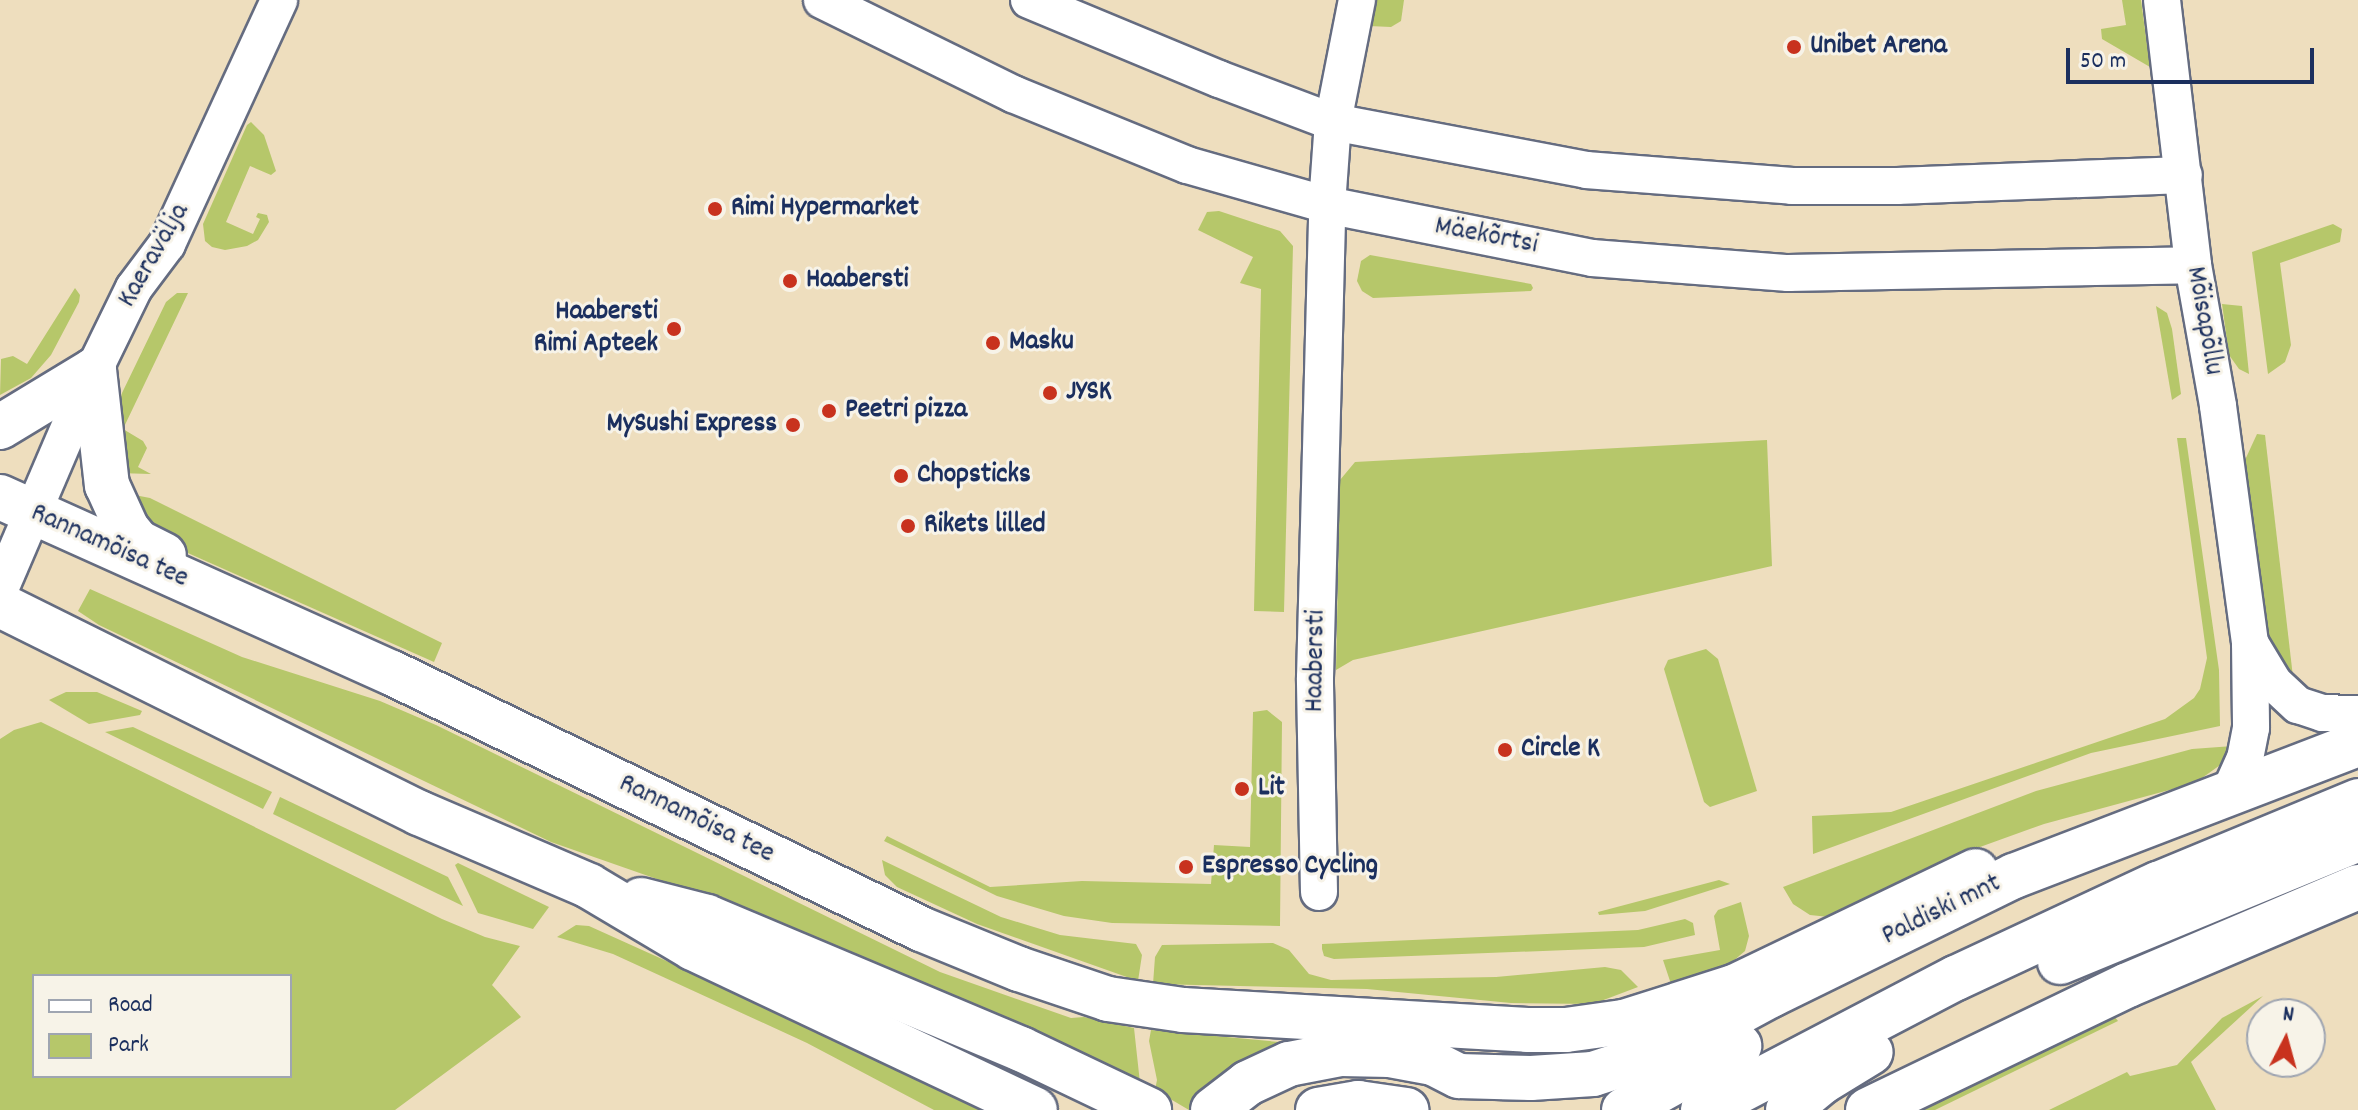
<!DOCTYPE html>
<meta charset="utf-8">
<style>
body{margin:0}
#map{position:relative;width:2358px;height:1110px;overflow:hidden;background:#eedebe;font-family:Dekko,sans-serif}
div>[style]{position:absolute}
.green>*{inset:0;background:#b6c76a}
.roads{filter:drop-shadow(2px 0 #656c80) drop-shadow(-2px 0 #656c80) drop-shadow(0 2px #656c80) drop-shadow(0 -2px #656c80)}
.street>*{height:36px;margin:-18px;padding:0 18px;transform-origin:18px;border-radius:18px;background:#fff}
.secondary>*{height:44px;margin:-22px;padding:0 22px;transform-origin:22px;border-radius:22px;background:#fff}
.primary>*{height:44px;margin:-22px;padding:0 22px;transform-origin:22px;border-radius:22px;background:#fff}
.dots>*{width:22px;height:22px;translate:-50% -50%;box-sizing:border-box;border:4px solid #f7f3e8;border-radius:50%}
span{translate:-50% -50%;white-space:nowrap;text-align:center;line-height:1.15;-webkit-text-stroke:6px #f7f3e8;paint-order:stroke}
.poi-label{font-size:28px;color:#1b2f5e;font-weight:700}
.left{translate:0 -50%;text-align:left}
.right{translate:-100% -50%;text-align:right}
.street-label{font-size:28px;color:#1b2f5e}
.legend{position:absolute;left:32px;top:974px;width:260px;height:104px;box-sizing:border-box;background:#f7f3e8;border:2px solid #9fa5b1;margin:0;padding:10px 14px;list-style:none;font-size:24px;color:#1b2f5e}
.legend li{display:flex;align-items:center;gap:16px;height:40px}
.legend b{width:40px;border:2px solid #9fa5b1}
.north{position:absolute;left:2246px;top:998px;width:80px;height:80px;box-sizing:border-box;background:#f7f3e8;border:2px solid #9fa5b1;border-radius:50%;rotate:6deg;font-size:22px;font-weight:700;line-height:32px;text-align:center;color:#1b2f5e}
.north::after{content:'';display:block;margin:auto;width:28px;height:36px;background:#c8321e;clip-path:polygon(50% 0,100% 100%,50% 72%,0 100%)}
.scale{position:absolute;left:2066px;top:48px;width:248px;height:36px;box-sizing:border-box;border:4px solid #1b2f5e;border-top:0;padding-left:10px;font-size:24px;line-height:28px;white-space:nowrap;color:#1b2f5e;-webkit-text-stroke:6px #f7f3e8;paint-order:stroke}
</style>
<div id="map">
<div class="green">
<div style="clip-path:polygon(1374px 0,1404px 0,1401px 21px,1391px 27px,1369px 26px)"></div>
<div style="clip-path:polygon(2122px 0,2141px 0,2150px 67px,2102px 39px,2101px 29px,2126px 25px)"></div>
<div style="clip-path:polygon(251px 122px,264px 135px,276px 171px,271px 175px,250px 166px,226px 222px,253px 234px,260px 219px,256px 217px,258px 213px,267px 215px,269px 222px,258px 240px,247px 246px,225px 250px,212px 247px,205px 241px,203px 224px,247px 125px)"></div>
<div style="clip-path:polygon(1219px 211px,1280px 231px,1293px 246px,1284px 612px,1254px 611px,1261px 289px,1240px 283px,1253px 257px,1198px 230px,1207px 212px)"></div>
<div style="clip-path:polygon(2333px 224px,2342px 229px,2340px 242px,2280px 263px,2291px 345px,2285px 362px,2268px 374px,2252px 252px)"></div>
<div style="clip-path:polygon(1370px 255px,1531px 284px,1533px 288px,1531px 291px,1373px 298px,1362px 291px,1357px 281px,1361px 261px)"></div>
<div style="clip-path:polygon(75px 288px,80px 295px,79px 302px,51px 355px,31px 378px,0 395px,1px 359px,13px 356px,27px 364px)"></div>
<div style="clip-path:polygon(177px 293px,188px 293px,123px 429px,143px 441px,147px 448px,138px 467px,151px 474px,117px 473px,117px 411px,122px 393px,166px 302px)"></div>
<div style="clip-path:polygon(2222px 304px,2242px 306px,2249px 374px,2239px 369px,2229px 355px)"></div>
<div style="clip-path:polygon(2156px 306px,2167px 313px,2172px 329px,2181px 394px,2172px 400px)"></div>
<div style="clip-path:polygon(2257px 434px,2265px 435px,2293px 677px,2276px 653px,2264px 624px,2245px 460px)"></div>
<div style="clip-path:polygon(2177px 438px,2186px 438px,2219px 670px,2220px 726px,2091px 753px,1813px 854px,1812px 816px,1891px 812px,2165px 719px,2194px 698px,2200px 689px,2207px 658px)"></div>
<div style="clip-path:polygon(1767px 440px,1772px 566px,1353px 660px,1336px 670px,1340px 480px,1355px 462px)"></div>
<div style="clip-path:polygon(124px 493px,150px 498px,442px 643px,434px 662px,163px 542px)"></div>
<div style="clip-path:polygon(90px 589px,242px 657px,380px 701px,436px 725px,940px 972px,1071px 1018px,1084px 1017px,1134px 1028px,1140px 1083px,714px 899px,551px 842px,99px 625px,78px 611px)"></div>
<div style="clip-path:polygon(1706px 649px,1718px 659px,1757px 791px,1710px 807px,1704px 802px,1664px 669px,1668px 660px)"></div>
<div style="clip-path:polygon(66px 692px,97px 692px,142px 711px,140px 715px,89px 724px,49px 700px)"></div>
<div style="clip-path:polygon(1267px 710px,1282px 722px,1280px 926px,1112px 923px,1064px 916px,997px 896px,884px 841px,887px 836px,990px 887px,1082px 881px,1211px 884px,1214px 845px,1250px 847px,1253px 712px)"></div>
<div style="clip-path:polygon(evenodd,41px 722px,442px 919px,485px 937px,520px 946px,492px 985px,521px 1017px,395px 1110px,0 1110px,0 739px,14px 730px,41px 722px,34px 976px,290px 976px,290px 1076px,34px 1076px,34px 976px)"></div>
<div style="clip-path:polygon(133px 727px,272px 792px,263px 809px,105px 732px)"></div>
<div style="clip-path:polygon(2233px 746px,2223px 763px,2195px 783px,2044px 824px,1980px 847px,1934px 865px,1829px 917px,1810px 915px,1793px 904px,1783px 887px,2036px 791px,2192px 749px)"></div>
<div style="clip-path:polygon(280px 797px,448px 877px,463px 906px,273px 814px)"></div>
<div style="clip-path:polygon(882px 860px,1001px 917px,1060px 935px,1136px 944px,1142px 955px,1138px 981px,977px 924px,897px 887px,885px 875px)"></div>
<div style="clip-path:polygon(458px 863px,549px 907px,533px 929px,478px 913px,455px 865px)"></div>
<div style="clip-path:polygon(1719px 880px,1730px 884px,1645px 911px,1599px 915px,1598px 912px)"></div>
<div style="clip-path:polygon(1741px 902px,1749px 936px,1745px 951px,1732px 962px,1711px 973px,1671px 984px,1663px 960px,1720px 950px,1714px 916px,1718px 910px)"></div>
<div style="clip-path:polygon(1685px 919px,1693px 923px,1695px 935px,1644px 947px,1334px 959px,1324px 956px,1322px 949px,1322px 944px,1638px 930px)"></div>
<div style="clip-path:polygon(576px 925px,589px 926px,996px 1110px,934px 1110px,807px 1043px,613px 954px,557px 937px)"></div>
<div style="clip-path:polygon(1273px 943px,1289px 950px,1309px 974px,1331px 980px,1496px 977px,1605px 967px,1621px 970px,1638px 987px,1593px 1004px,1511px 1003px,1367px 989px,1153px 984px,1155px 957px,1162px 945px)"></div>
<div style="clip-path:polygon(2095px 991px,2118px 1021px,1935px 1110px,1854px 1110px)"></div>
<div style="clip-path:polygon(2263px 996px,2191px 1062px,2216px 1110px,2049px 1110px,2127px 1072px,2130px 1076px,2177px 1065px,2222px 1018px)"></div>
<div style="clip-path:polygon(1151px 1030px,1279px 1042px,1289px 1048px,1189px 1110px,1155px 1090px,1157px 1080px,1149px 1041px)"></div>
</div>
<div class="roads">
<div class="street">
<div style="left:822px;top:0;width:213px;rotate:26.2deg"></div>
<div style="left:1013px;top:94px;width:188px;rotate:22.2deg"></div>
<div style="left:1187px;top:165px;width:146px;rotate:15.9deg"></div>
<div style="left:1327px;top:205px;width:270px;rotate:11.3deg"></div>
<div style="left:1592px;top:258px;width:197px;rotate:4.4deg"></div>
<div style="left:1788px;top:273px;width:405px;rotate:-1.1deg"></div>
<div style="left:1029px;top:0;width:206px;rotate:22.6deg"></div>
<div style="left:1219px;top:79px;width:122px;rotate:20.7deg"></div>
<div style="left:1333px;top:122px;width:258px;rotate:10.7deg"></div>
<div style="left:1586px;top:170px;width:207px;rotate:4.4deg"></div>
<div style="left:1792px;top:186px;width:105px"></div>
<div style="left:1897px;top:186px;width:287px;rotate:-2.2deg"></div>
<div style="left:2162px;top:0;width:267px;rotate:83.3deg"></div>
<div style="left:2193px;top:265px;width:143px;rotate:79.9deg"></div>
<div style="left:2218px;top:406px;width:238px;rotate:82.3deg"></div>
<div style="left:2250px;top:642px;width:86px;rotate:89.3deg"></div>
<div style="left:2251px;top:728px;width:31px;rotate:101deg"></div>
<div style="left:2245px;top:758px;width:42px;rotate:114.1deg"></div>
<div style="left:0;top:589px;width:238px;rotate:-66.8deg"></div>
<div style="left:94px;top:370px;width:91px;rotate:-64deg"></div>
<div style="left:134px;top:288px;width:55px;rotate:-53.1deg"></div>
<div style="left:167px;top:244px;width:268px;rotate:-65.3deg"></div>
<div style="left:2250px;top:643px;width:47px;rotate:59deg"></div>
<div style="left:2274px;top:683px;width:33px;rotate:43deg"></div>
<div style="left:2298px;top:705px;width:26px;rotate:18deg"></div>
<div style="left:2323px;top:713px;width:35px;rotate:2deg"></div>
<div style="left:1319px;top:892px;width:214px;rotate:-91.1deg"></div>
<div style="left:1315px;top:678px;width:473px;rotate:-88.5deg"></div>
<div style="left:1327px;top:205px;width:83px;rotate:-85.9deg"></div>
<div style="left:1333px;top:122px;width:124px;rotate:-78.9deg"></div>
</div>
<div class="secondary">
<div style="left:0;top:427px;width:110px;rotate:-31.2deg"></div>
<div style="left:94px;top:370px;width:116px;rotate:83.6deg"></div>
<div style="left:107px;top:485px;width:48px;rotate:65.6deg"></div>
<div style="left:127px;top:529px;width:17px;rotate:50deg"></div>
<div style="left:138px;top:542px;width:29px;rotate:27deg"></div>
<div style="left:0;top:497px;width:430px;rotate:24.2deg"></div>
<div style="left:392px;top:673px;width:588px;rotate:25.82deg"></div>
<div style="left:921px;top:929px;width:106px;rotate:22.2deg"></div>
<div style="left:1019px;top:969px;width:94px;rotate:18.6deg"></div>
<div style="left:1108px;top:999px;width:76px;rotate:8.3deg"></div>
<div style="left:1183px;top:1010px;width:345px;rotate:3.3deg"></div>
<div style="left:1527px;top:1030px;width:39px"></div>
<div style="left:1566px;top:1030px;width:59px;rotate:-7.9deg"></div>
<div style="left:1624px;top:1022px;width:115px;rotate:-17.7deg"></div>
<div style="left:1734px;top:987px;width:268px;rotate:-25.6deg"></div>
<div style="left:0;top:605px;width:468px;rotate:26.4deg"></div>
<div style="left:419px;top:813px;width:185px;rotate:23.2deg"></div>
<div style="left:589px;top:886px;width:121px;rotate:30.8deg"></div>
<div style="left:693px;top:948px;width:378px;rotate:25.3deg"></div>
<div style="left:641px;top:900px;width:68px;rotate:14.4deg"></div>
<div style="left:707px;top:917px;width:341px;rotate:22.8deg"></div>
<div style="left:1021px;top:1049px;width:142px;rotate:25.5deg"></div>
</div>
<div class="primary">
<div style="left:2060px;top:962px;width:322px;rotate:-22.4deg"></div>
<div style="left:1213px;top:1110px;width:44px;rotate:-37.6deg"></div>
<div style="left:1248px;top:1083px;width:45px;rotate:-24.9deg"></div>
<div style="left:1289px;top:1064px;width:53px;rotate:-10.9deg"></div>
<div style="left:1341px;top:1054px;width:49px;rotate:1.2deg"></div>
<div style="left:1390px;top:1055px;width:44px;rotate:10.5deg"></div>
<div style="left:1433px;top:1063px;width:29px;rotate:27deg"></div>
<div style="left:1459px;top:1076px;width:72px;rotate:1.6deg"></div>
<div style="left:1531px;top:1078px;width:62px;rotate:-3.7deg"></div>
<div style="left:1593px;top:1074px;width:84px;rotate:-18deg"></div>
<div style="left:1673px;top:1048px;width:111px;rotate:-28.4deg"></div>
<div style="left:1771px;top:995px;width:271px;rotate:-26.1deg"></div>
<div style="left:2014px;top:876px;width:368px;rotate:-21deg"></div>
<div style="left:1318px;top:1110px;width:41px;rotate:-9.9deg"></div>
<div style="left:1358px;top:1103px;width:49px;rotate:8.3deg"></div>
<div style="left:1624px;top:1110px;width:132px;rotate:-29.1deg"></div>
<div style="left:1703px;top:1110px;width:285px;rotate:-27.6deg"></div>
<div style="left:1956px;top:978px;width:223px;rotate:-25deg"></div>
<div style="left:2158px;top:884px;width:217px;rotate:-22.5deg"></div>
<div style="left:1788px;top:1110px;width:44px;rotate:-39.5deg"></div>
<div style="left:1822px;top:1082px;width:57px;rotate:-31.5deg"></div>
<div style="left:1868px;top:1110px;width:288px;rotate:-25.7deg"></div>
<div style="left:2128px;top:985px;width:250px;rotate:-23.1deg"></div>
</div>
</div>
<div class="dots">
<div style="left:1794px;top:47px;background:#c8321e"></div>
<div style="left:715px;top:209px;background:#c8321e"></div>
<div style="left:790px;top:281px;background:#c8321e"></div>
<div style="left:674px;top:329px;background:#c8321e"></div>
<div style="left:993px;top:343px;background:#c8321e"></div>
<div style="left:1050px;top:393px;background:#c8321e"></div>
<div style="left:829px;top:411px;background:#c8321e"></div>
<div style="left:793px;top:425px;background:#c8321e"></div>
<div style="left:901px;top:476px;background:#c8321e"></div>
<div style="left:908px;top:526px;background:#c8321e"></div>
<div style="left:1505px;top:750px;background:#c8321e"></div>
<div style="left:1242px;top:789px;background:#c8321e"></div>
<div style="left:1186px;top:867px;background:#c8321e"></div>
</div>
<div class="poi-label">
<span class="left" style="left:1810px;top:47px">Unibet Arena</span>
<span class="left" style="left:731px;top:209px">Rimi Hypermarket</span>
<span class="left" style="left:806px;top:281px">Haabersti</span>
<span class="right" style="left:658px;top:329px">Haabersti<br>Rimi Apteek</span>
<span class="left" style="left:1009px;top:343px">Masku</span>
<span class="left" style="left:1066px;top:393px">JYSK</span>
<span class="left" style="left:845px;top:411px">Peetri pizza</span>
<span class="right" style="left:777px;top:425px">MySushi Express</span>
<span class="left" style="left:917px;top:476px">Chopsticks</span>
<span class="left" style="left:924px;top:526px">Rikets lilled</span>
<span class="left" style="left:1521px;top:750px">Circle K</span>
<span class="left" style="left:1258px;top:789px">Lit</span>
<span class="left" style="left:1202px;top:867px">Espresso Cycling</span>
</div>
<div class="street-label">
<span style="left:1486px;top:237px;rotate:11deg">Mäekõrtsi</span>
<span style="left:155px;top:256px;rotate:-60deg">Kaeravälja</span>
<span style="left:2203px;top:321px;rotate:80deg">Mõisapõllu</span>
<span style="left:109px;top:547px;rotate:24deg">Rannamõisa tee</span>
<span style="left:1317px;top:661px;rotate:-89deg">Haabersti</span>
<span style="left:696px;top:820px;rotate:26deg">Rannamõisa tee</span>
<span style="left:1942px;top:911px;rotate:-26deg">Paldiski mnt</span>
</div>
<ul class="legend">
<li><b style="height:10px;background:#fff"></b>Road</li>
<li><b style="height:22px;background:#b6c76a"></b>Park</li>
</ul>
<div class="north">N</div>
<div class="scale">50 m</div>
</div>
